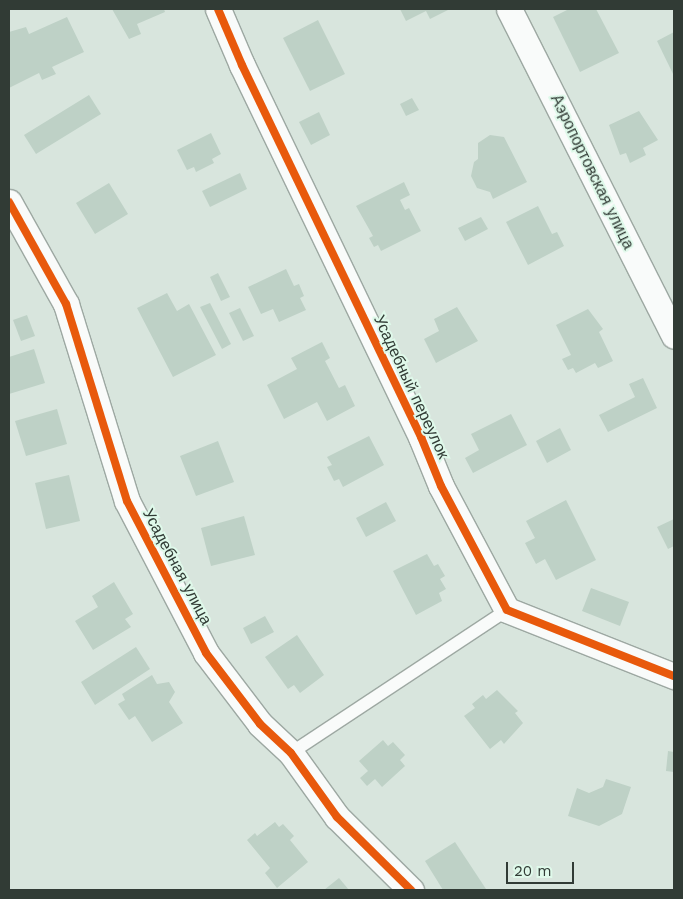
<!DOCTYPE html>
<meta charset="utf-8">
<style>
body{margin:0}
#map{position:relative;width:683px;height:899px;overflow:hidden;background:#d8e5dd;font-family:"Work Sans",sans-serif}
div>[style]{position:absolute}
.building>*{inset:0;background:#bed1c6}
.roads{filter:drop-shadow(1px 0 #9da8a2) drop-shadow(-1px 0 #9da8a2) drop-shadow(0 1px #9da8a2) drop-shadow(0 -1px #9da8a2)}
.service>*{height:12px;margin:-6px;padding:0 6px;transform-origin:6px;border-radius:6px;background:#f9fbfa}
.minor>*{height:25px;margin:-12.5px;padding:0 12.5px;transform-origin:12.5px;border-radius:12.5px;background:#f9fbfa}
.cycleway>*{height:8px;margin:-4px;padding:0 4px;transform-origin:4px;border-radius:4px;background:#e8590c}
span{translate:-50% -50%;white-space:nowrap;text-align:center;line-height:1.15;-webkit-text-stroke:4px #dff9ea;paint-order:stroke}
.street-label{font-size:16px;color:#313b35}
.frame{position:absolute;inset:0;border:10px solid #313b35;pointer-events:none}
.scale{position:absolute;left:506px;top:862px;width:68px;height:22px;box-sizing:border-box;border:2px solid #313b35;border-top:0;padding-left:6px;font-size:15px;line-height:18px;white-space:nowrap;color:#313b35;-webkit-text-stroke:4px #dff9ea;paint-order:stroke}
</style>
<div id="map">
<div class="building">
<div style="clip-path:polygon(112px 9px,164px 9px,165px 12px,137px 24px,141px 34px,129px 39px)"></div>
<div style="clip-path:polygon(400px 9px,450px 9px,430px 19px,426px 11px,406px 21px)"></div>
<div style="clip-path:polygon(569px 9px,596px 9px,619px 53px,580px 72px,553px 17px)"></div>
<div style="clip-path:polygon(67px 17px,84px 52px,52px 67px,56px 74px,42px 80px,39px 73px,9px 88px,9px 32px,26px 27px,29px 34px)"></div>
<div style="clip-path:polygon(318px 20px,345px 74px,310px 91px,283px 38px)"></div>
<div style="clip-path:polygon(674px 32px,674px 76px,657px 41px)"></div>
<div style="clip-path:polygon(89px 95px,101px 114px,36px 154px,24px 135px)"></div>
<div style="clip-path:polygon(412px 98px,419px 110px,406px 116px,400px 104px)"></div>
<div style="clip-path:polygon(639px 111px,658px 140px,643px 148px,646px 155px,630px 163px,626px 153px,620px 155px,609px 125px)"></div>
<div style="clip-path:polygon(319px 112px,330px 135px,311px 145px,299px 122px)"></div>
<div style="clip-path:polygon(211px 133px,221px 154px,212px 159px,214px 163px,196px 172px,194px 167px,187px 170px,177px 150px)"></div>
<div style="clip-path:polygon(490px 135px,504px 137px,527px 182px,493px 199px,490px 192px,477px 188px,471px 176px,474px 162px,478px 159px,478px 143px)"></div>
<div style="clip-path:polygon(240px 173px,247px 189px,210px 207px,202px 191px)"></div>
<div style="clip-path:polygon(404px 182px,410px 195px,400px 200px,405px 210px,409px 208px,421px 231px,381px 251px,378px 245px,374px 247px,369px 238px,373px 236px,356px 206px)"></div>
<div style="clip-path:polygon(109px 183px,128px 214px,95px 234px,76px 203px)"></div>
<div style="clip-path:polygon(538px 206px,552px 234px,557px 232px,564px 246px,528px 265px,506px 222px)"></div>
<div style="clip-path:polygon(481px 217px,488px 229px,465px 241px,458px 228px)"></div>
<div style="clip-path:polygon(286px 269px,294px 286px,299px 284px,304px 296px,300px 298px,306px 310px,279px 322px,273px 309px,261px 314px,248px 287px)"></div>
<div style="clip-path:polygon(218px 273px,230px 297px,221px 301px,210px 277px)"></div>
<div style="clip-path:polygon(167px 293px,177px 311px,189px 304px,216px 355px,173px 377px,137px 308px)"></div>
<div style="clip-path:polygon(210px 303px,231px 344px,222px 349px,200px 307px)"></div>
<div style="clip-path:polygon(457px 307px,478px 341px,436px 363px,424px 339px,439px 331px,434px 319px)"></div>
<div style="clip-path:polygon(240px 308px,254px 336px,243px 341px,229px 313px)"></div>
<div style="clip-path:polygon(588px 309px,603px 329px,599px 332px,613px 361px,598px 368px,595px 363px,576px 373px,573px 368px,568px 370px,562px 359px,571px 355px,556px 325px)"></div>
<div style="clip-path:polygon(27px 315px,35px 336px,21px 341px,13px 320px)"></div>
<div style="clip-path:polygon(322px 342px,330px 358px,325px 361px,339px 388px,345px 385px,355px 406px,327px 421px,317px 402px,284px 419px,267px 385px,297px 369px,291px 358px)"></div>
<div style="clip-path:polygon(34px 349px,45px 383px,9px 394px,9px 357px)"></div>
<div style="clip-path:polygon(643px 378px,657px 408px,608px 432px,599px 415px,635px 397px,629px 384px)"></div>
<div style="clip-path:polygon(57px 409px,67px 444px,26px 456px,15px 421px)"></div>
<div style="clip-path:polygon(511px 414px,527px 445px,473px 473px,465px 458px,479px 450px,471px 434px)"></div>
<div style="clip-path:polygon(560px 428px,571px 450px,547px 463px,536px 441px)"></div>
<div style="clip-path:polygon(369px 436px,384px 465px,343px 487px,339px 479px,334px 481px,327px 467px,332px 465px,327px 457px)"></div>
<div style="clip-path:polygon(218px 441px,234px 482px,196px 496px,180px 456px)"></div>
<div style="clip-path:polygon(69px 475px,80px 521px,46px 529px,35px 483px)"></div>
<div style="clip-path:polygon(566px 500px,596px 560px,556px 580px,545px 559px,536px 564px,525px 543px,535px 538px,526px 521px)"></div>
<div style="clip-path:polygon(386px 502px,396px 521px,366px 537px,356px 518px)"></div>
<div style="clip-path:polygon(244px 516px,255px 555px,211px 566px,201px 528px)"></div>
<div style="clip-path:polygon(674px 519px,674px 546px,668px 549px,657px 527px)"></div>
<div style="clip-path:polygon(427px 554px,434px 566px,438px 564px,445px 576px,440px 579px,446px 589px,439px 593px,442px 601px,416px 615px,393px 571px)"></div>
<div style="clip-path:polygon(114px 582px,133px 614px,125px 619px,131px 627px,93px 650px,75px 621px,98px 607px,92px 596px)"></div>
<div style="clip-path:polygon(591px 588px,629px 602px,620px 626px,582px 611px)"></div>
<div style="clip-path:polygon(265px 616px,274px 632px,251px 644px,243px 628px)"></div>
<div style="clip-path:polygon(297px 635px,324px 675px,300px 693px,294px 685px,288px 689px,265px 657px)"></div>
<div style="clip-path:polygon(136px 647px,150px 669px,95px 705px,81px 682px)"></div>
<div style="clip-path:polygon(152px 675px,157px 684px,169px 682px,175px 692px,169px 702px,183px 723px,152px 742px,135px 716px,129px 720px,118px 704px,125px 700px,122px 694px)"></div>
<div style="clip-path:polygon(497px 690px,518px 711px,515px 713px,523px 723px,504px 744px,501px 740px,490px 749px,464px 716px,475px 708px,472px 704px,483px 695px,486px 699px)"></div>
<div style="clip-path:polygon(383px 740px,388px 746px,393px 742px,405px 755px,400px 760px,405px 766px,382px 787px,375px 779px,367px 786px,360px 778px,368px 771px,359px 761px)"></div>
<div style="clip-path:polygon(668px 751px,674px 752px,674px 772px,666px 771px)"></div>
<div style="clip-path:polygon(606px 779px,631px 787px,622px 814px,599px 826px,568px 816px,577px 788px,589px 793px,603px 787px)"></div>
<div style="clip-path:polygon(275px 822px,279px 827px,283px 824px,294px 836px,290px 840px,308px 862px,277px 888px,265px 873px,270px 868px,247px 840px,255px 833px,257px 836px)"></div>
<div style="clip-path:polygon(455px 842px,486px 889px,485px 890px,443px 890px,425px 861px)"></div>
<div style="clip-path:polygon(339px 878px,349px 890px,324px 890px)"></div>
</div>
<div class="roads">
<div class="service">
<div style="left:291px;top:753px;width:259px;rotate:-33.5deg"></div>
</div>
<div class="minor">
<div style="left:218px;top:9px;width:61px;rotate:66.8deg"></div>
<div style="left:242px;top:65px;width:413px;rotate:64.3deg"></div>
<div style="left:421px;top:437px;width:53px;rotate:67.8deg"></div>
<div style="left:441px;top:486px;width:140px;rotate:62deg"></div>
<div style="left:507px;top:610px;width:180px;rotate:21.6deg"></div>
<div style="left:509px;top:9px;width:366px;rotate:63.2deg"></div>
<div style="left:9px;top:202px;width:117px;rotate:60.8deg"></div>
<div style="left:66px;top:304px;width:206px;rotate:72.8deg"></div>
<div style="left:127px;top:501px;width:171px;rotate:62.5deg"></div>
<div style="left:206px;top:653px;width:89px;rotate:52.7deg"></div>
<div style="left:260px;top:724px;width:42px;rotate:43.1deg"></div>
<div style="left:291px;top:753px;width:79px;rotate:54.3deg"></div>
<div style="left:337px;top:817px;width:104px;rotate:44.6deg"></div>
</div>
</div>
<div class="cycleway">
<div style="left:218px;top:9px;width:61px;rotate:66.8deg"></div>
<div style="left:242px;top:65px;width:413px;rotate:64.3deg"></div>
<div style="left:421px;top:437px;width:53px;rotate:67.8deg"></div>
<div style="left:441px;top:486px;width:140px;rotate:62deg"></div>
<div style="left:507px;top:610px;width:180px;rotate:21.6deg"></div>
<div style="left:9px;top:202px;width:117px;rotate:60.8deg"></div>
<div style="left:66px;top:304px;width:206px;rotate:72.8deg"></div>
<div style="left:127px;top:501px;width:171px;rotate:62.5deg"></div>
<div style="left:206px;top:653px;width:89px;rotate:52.7deg"></div>
<div style="left:260px;top:724px;width:42px;rotate:43.1deg"></div>
<div style="left:291px;top:753px;width:79px;rotate:54.3deg"></div>
<div style="left:337px;top:817px;width:104px;rotate:44.6deg"></div>
</div>
<div class="street-label">
<span style="left:592px;top:172px;rotate:64deg">Аэропортовская улица</span>
<span style="left:411px;top:387px;rotate:65deg">Усадебный переулок</span>
<span style="left:177px;top:567px;rotate:62deg">Усадебная улица</span>
</div>
<div class="frame"></div>
<div class="scale">20 m</div>
</div>
